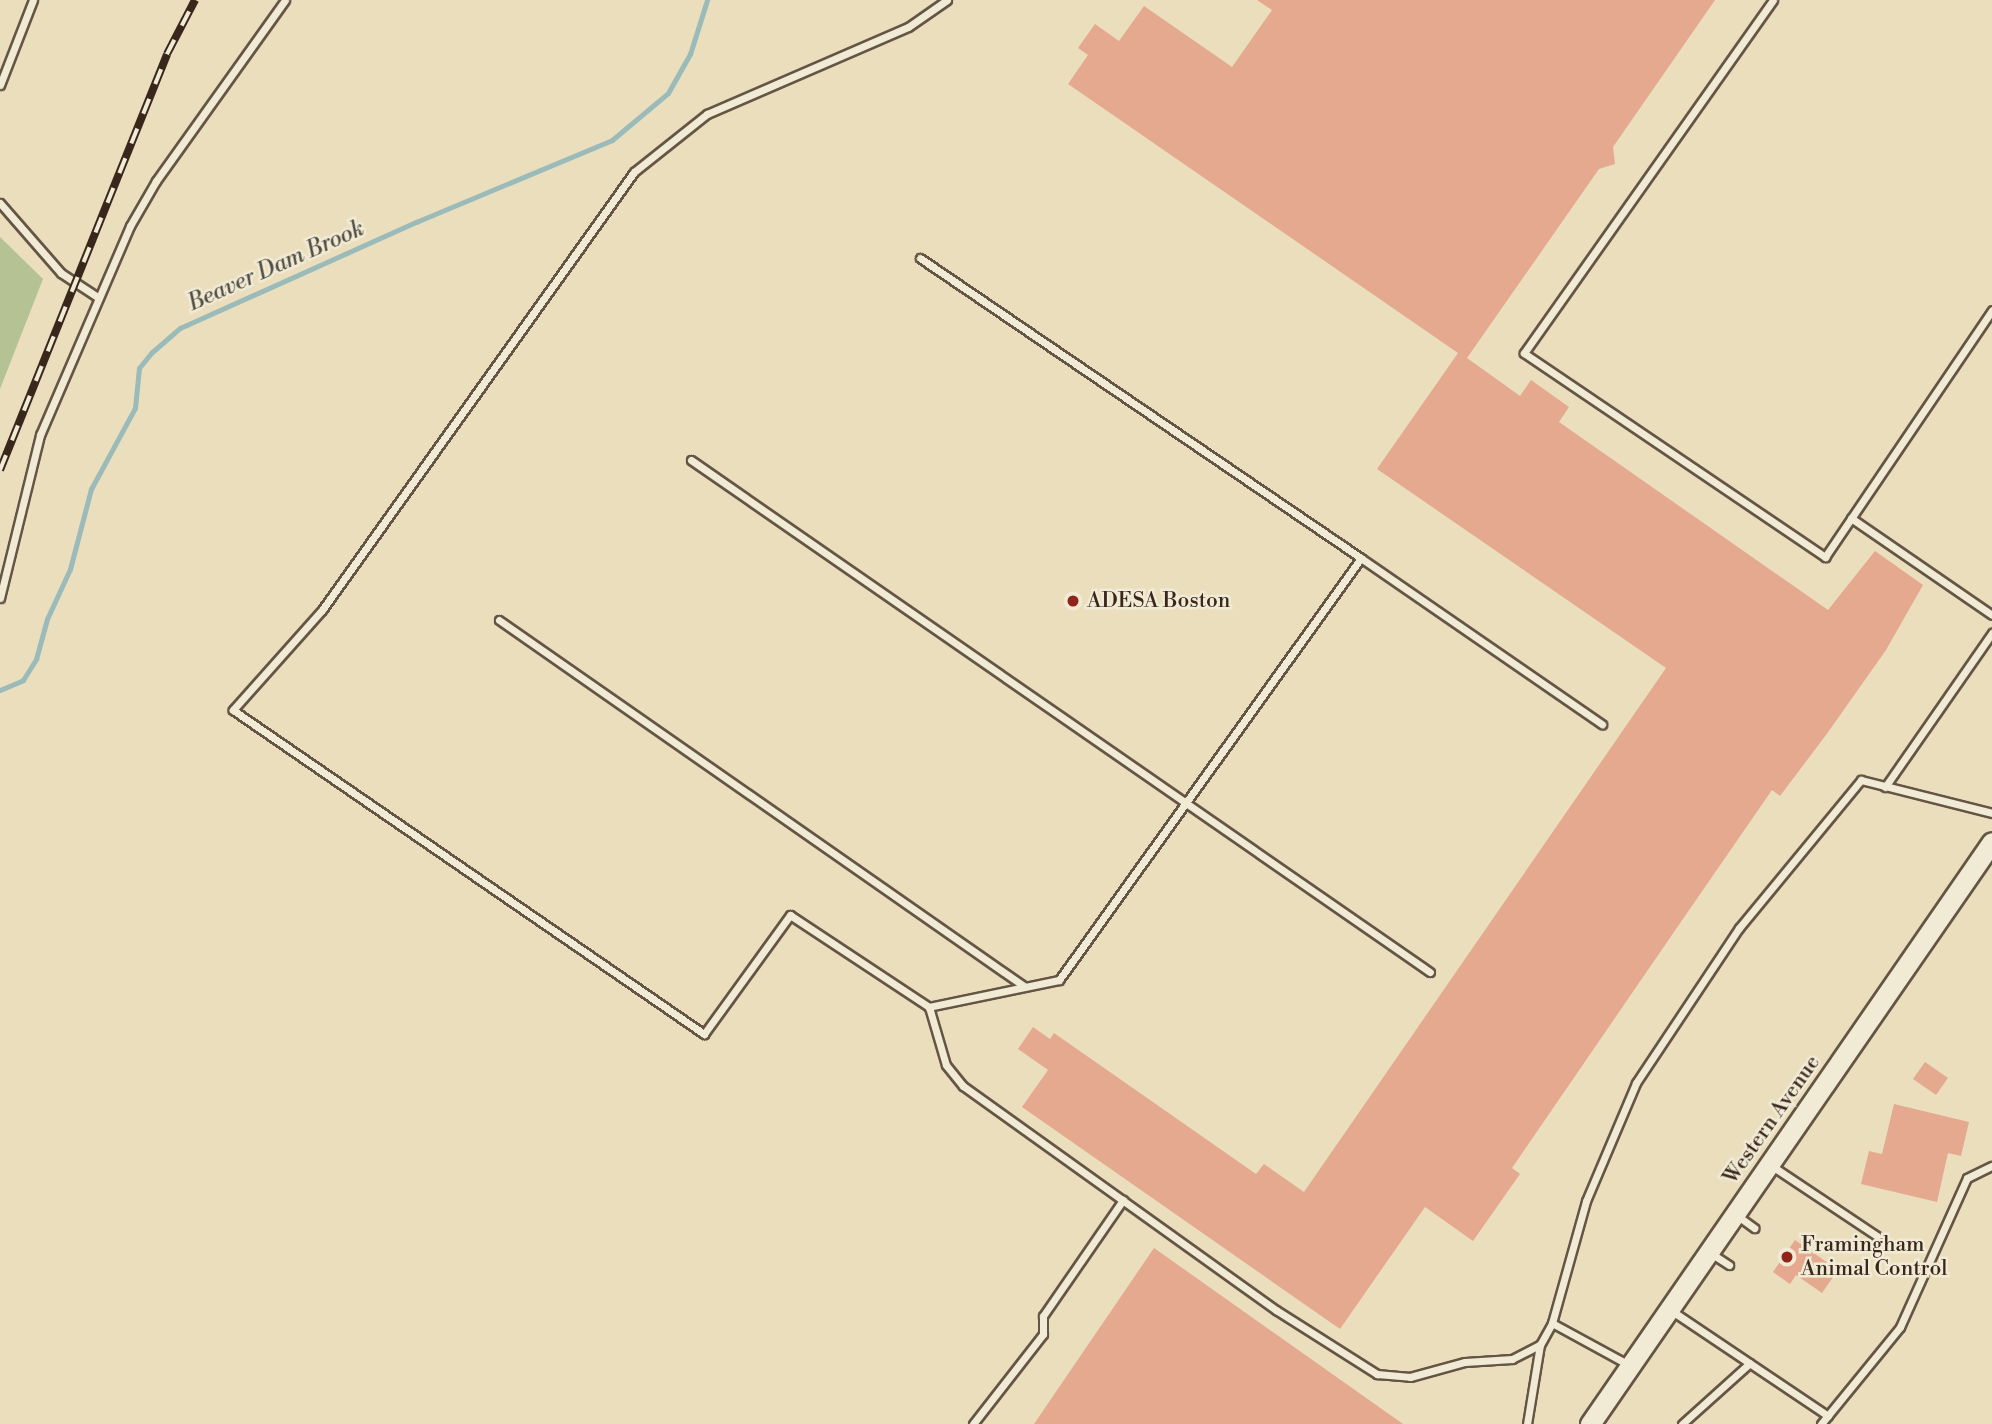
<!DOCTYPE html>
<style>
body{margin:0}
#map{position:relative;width:1992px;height:1424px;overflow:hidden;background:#eadebd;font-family:"Libre Bodoni",serif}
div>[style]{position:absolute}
.green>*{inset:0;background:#b5c293}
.stream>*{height:5px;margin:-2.5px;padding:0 2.5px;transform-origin:2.5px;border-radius:2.5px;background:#9abbb9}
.building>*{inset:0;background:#e4a98f}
.roads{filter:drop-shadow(2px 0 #655544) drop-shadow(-2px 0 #655544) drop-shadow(0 2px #655544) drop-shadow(0 -2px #655544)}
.lane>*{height:7px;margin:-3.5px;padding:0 3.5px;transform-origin:3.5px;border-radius:3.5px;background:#f1ead4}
.secondary>*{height:19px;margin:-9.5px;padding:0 9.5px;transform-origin:9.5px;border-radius:9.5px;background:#f1ead4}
.rail>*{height:8px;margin-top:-4px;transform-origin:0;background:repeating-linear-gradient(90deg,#f1ead4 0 16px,#39271c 0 32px);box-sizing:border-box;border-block:2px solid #39271c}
.dots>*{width:19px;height:19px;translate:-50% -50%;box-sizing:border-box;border:4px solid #f1ead4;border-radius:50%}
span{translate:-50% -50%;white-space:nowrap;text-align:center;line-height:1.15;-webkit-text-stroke:5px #f1ead4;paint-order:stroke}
.poi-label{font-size:21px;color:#39271c}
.left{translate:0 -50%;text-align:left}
.street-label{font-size:21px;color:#39271c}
.water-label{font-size:23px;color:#514c43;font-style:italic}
</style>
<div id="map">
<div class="green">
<div style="clip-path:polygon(0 237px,43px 279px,0 389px)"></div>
</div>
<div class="stream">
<div style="left:0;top:690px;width:25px;rotate:-23deg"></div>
<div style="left:23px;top:680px;width:25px;rotate:-58deg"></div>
<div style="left:36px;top:659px;width:41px;rotate:-74.6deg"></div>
<div style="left:47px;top:619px;width:55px;rotate:-65.3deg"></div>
<div style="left:70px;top:569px;width:83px;rotate:-75.3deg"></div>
<div style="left:91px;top:489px;width:92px;rotate:-61.5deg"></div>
<div style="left:135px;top:408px;width:40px;rotate:-84.3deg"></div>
<div style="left:139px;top:368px;width:19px;rotate:-51deg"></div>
<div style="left:151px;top:353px;width:38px;rotate:-41deg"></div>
<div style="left:180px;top:328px;width:259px;rotate:-24.2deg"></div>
<div style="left:416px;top:222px;width:212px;rotate:-22.7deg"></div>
<div style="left:612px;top:140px;width:73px;rotate:-40deg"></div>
<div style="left:668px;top:93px;width:45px;rotate:-60.6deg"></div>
<div style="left:690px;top:54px;width:57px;rotate:-72.5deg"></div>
</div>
<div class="building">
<div style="clip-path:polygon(1257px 0,1715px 0,1613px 147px,1615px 164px,1599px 169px,1467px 358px,1520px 396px,1531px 380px,1569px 407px,1559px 422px,1828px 610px,1875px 551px,1923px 585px,1886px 650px,1826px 735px,1780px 796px,1772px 790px,1676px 929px,1512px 1168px,1520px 1174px,1473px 1241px,1425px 1207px,1340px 1329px,1022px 1107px,1048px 1070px,1018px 1049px,1033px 1027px,1050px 1039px,1054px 1033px,1256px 1174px,1264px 1164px,1304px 1192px,1666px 668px,1377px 469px,1458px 353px,1068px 84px,1088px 55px,1078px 48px,1095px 24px,1119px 41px,1144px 6px,1232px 67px,1272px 10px)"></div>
<div style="clip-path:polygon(1925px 1062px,1948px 1078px,1936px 1095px,1913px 1079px)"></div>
<div style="clip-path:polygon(1894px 1104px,1969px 1122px,1961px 1156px,1948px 1153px,1937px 1202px,1861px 1184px,1869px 1151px,1882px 1154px)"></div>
<div style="clip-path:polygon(1795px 1240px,1838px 1270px,1822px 1293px,1796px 1275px,1790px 1284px,1773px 1272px)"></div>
<div style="clip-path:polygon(1154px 1248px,1403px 1424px,1034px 1424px)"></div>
</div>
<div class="roads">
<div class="lane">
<div style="left:947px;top:0;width:47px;rotate:145.3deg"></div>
<div style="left:908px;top:27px;width:219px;rotate:156.6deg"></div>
<div style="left:707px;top:114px;width:93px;rotate:141.5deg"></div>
<div style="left:634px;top:172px;width:538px;rotate:125.46deg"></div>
<div style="left:322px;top:610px;width:134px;rotate:131.7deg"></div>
<div style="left:233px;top:710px;width:572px;rotate:34.52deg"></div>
<div style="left:704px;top:1034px;width:147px;rotate:-54.1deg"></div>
<div style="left:790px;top:915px;width:167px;rotate:33.5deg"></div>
<div style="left:929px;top:1007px;width:60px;rotate:73.7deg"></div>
<div style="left:946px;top:1065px;width:27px;rotate:51deg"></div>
<div style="left:963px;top:1086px;width:385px;rotate:35.6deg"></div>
<div style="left:1276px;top:1310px;width:120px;rotate:32.4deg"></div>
<div style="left:1377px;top:1374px;width:33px;rotate:5deg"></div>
<div style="left:1410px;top:1377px;width:57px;rotate:-15.3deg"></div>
<div style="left:1465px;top:1362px;width:47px;rotate:-3.7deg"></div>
<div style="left:1512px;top:1359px;width:31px;rotate:-27deg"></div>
<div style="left:1540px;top:1345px;width:25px;rotate:-61deg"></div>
<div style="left:1552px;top:1323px;width:88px;rotate:28.6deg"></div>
<div style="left:1773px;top:0;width:432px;rotate:125.2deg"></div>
<div style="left:1524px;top:353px;width:364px;rotate:34.1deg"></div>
<div style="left:1825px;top:557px;width:298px;rotate:-55.9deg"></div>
<div style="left:0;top:85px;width:91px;rotate:-68.8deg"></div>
<div style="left:0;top:203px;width:93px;rotate:48.9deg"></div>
<div style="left:61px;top:273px;width:45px;rotate:33.3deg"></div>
<div style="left:920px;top:258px;width:533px;rotate:34.23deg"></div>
<div style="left:1361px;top:558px;width:519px;rotate:125.59deg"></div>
<div style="left:1059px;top:980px;width:133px;rotate:168.3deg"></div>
<div style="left:691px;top:460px;width:899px;rotate:34.72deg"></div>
<div style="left:1851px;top:518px;width:171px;rotate:34.5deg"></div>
<div style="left:1361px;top:558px;width:293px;rotate:34.6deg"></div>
<div style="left:0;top:598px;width:168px;rotate:-76.2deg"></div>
<div style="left:40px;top:435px;width:228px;rotate:-66.7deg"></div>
<div style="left:130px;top:226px;width:52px;rotate:-60deg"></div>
<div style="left:156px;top:181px;width:222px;rotate:-54.5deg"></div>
<div style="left:499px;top:620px;width:641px;rotate:34.9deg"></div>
<div style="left:1885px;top:787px;width:188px;rotate:-55.2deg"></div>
<div style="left:1769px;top:1164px;width:130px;rotate:33.7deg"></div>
<div style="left:1735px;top:1214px;width:24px;rotate:36deg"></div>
<div style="left:1709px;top:1252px;width:24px;rotate:33deg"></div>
<div style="left:1672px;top:1311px;width:188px;rotate:33.9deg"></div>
<div style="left:1552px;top:1323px;width:127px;rotate:-74.4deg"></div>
<div style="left:1586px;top:1201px;width:128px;rotate:-67deg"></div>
<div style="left:1636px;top:1083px;width:186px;rotate:-56.4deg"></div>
<div style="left:1739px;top:928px;width:192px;rotate:-50.5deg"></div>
<div style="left:1861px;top:780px;width:135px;rotate:14.1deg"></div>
<div style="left:973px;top:1424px;width:114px;rotate:-52.1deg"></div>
<div style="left:1043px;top:1334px;width:18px;rotate:-90deg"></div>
<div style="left:1043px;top:1316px;width:141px;rotate:-55.4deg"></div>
<div style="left:1527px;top:1424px;width:80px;rotate:-80.7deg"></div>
<div style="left:1682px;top:1424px;width:91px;rotate:-41.9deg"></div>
<div style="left:1821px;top:1424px;width:125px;rotate:-50.8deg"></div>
<div style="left:1900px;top:1327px;width:163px;rotate:-65.8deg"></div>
<div style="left:1967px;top:1178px;width:28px;rotate:-26deg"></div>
</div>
<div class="secondary">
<div style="left:1590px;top:1424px;width:707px;rotate:-55.37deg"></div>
</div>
</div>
<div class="rail">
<div style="left:0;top:470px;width:448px;rotate:-68.1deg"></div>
<div style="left:167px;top:54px;width:61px;rotate:-62.6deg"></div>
</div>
<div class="dots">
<div style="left:1073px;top:601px;background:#8f2418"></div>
<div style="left:1787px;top:1257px;background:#8f2418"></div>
</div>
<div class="poi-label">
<span class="left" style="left:1087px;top:601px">ADESA Boston</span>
<span class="left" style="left:1801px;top:1257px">Framingham<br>Animal Control</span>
</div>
<div class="street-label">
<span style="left:1772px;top:1120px;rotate:-55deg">Western Avenue</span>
</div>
<div class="water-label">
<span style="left:276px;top:266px;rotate:-24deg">Beaver Dam Brook</span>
</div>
</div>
